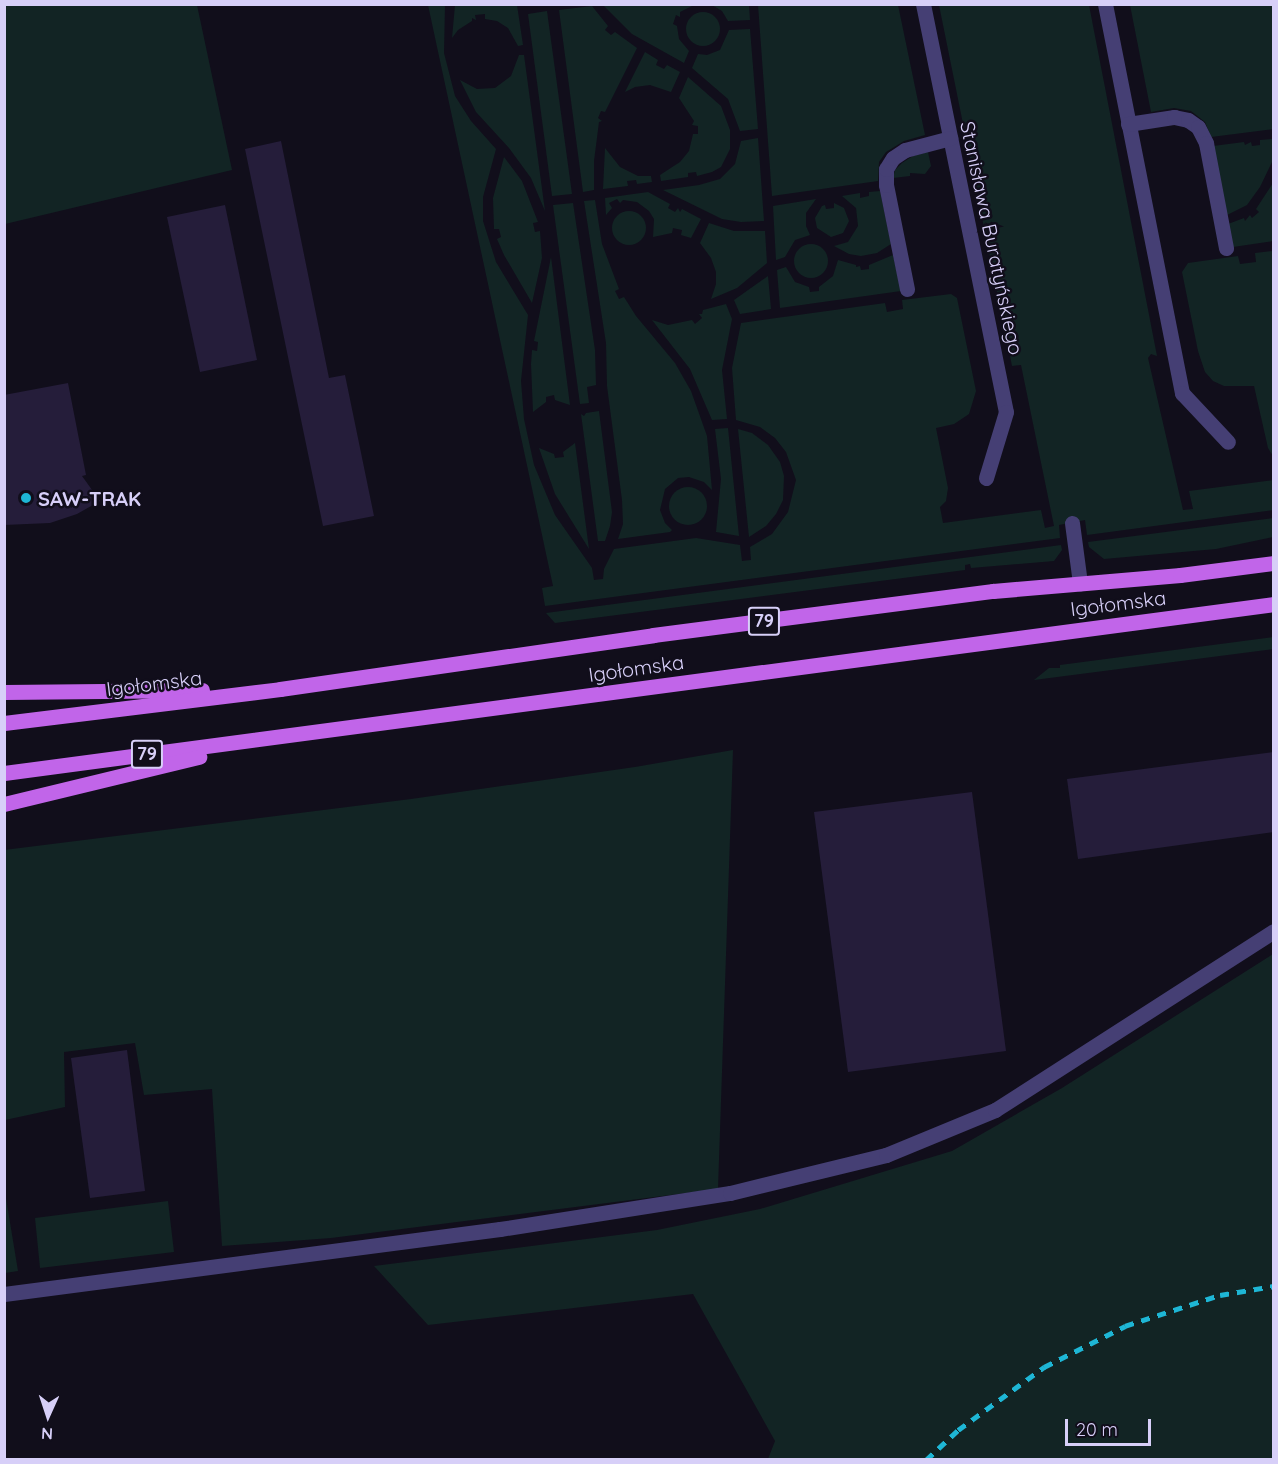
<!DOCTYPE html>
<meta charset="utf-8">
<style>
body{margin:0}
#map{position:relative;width:1278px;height:1464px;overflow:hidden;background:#110e1b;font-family:Quicksand,sans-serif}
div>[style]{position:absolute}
.green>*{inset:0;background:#122424}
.round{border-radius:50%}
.building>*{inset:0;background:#251d3a}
.service>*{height:15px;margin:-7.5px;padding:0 7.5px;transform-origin:7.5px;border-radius:7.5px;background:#453f74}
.primary>*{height:15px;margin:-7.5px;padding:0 7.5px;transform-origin:7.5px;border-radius:7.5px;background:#c165e9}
.rail>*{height:4.5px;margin-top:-2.25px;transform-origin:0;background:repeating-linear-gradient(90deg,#1eb6d5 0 9px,transparent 0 17px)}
.dots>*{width:16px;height:16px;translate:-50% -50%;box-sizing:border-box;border:3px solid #110e1b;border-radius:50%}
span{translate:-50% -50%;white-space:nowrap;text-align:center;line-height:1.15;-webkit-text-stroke:5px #110e1b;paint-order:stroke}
.shield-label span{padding:2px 4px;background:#110e1b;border:2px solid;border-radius:4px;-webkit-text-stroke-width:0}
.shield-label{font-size:18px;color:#d7cff8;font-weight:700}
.street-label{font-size:20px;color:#d7cff8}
.poi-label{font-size:20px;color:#d7cff8;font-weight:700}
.left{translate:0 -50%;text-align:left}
.frame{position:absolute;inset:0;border:6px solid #d7cff8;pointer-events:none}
.north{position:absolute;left:18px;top:1386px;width:60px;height:60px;-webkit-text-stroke:4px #110e1b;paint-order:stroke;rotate:183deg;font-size:16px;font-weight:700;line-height:24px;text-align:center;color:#d7cff8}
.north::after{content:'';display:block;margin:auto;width:21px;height:27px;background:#d7cff8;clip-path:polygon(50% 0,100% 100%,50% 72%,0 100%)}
.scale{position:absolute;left:1065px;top:1419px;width:86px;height:27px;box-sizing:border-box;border:3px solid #d7cff8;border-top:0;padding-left:8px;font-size:18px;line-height:21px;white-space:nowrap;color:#d7cff8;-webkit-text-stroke:4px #110e1b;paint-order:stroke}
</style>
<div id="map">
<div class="green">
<div style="clip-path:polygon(4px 5px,197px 5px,232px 170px,5px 224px)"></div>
<div style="clip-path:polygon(428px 5px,445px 5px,444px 53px,455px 96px,471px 121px,496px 149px,483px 197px,483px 221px,496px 262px,528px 315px,521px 381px,524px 419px,534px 465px,555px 515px,592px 568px,594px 580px,603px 579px,604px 569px,614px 549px,696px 538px,740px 545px,742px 561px,751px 560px,750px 547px,772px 534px,788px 512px,796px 480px,786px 452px,775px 438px,760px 427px,736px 420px,732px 368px,741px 323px,885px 303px,887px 312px,903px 309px,902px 300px,951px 294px,957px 298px,976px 391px,969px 414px,954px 424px,936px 428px,948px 488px,946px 501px,940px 507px,943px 523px,1041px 510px,1045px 528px,1054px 526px,1021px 365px,1012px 366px,939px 5px,1089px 5px,1157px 356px,1151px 354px,1148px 358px,1183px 510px,1193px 509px,1189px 491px,1273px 480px,1273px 510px,1087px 535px,1085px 520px,1059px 525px,1060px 538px,545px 606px,542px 588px,553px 586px)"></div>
<div style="clip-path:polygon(455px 5px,517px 5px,523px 45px,518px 46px,508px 28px,497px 21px,485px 19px,485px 14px,475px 15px,476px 20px,472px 18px,472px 21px,458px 30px,452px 38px)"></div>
<div style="clip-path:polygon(603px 5px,694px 5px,680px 12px,680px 17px,676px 15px,673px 24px,677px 26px,679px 39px,689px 51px,684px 63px,632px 34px)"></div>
<div style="clip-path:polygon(712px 5px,749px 5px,750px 20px,728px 21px,722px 11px)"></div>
<div style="clip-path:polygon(758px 5px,898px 5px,925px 135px,904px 141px,886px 152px,879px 162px,878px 181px,772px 196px)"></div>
<div style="clip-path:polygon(1130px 5px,1273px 5px,1273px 129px,1211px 137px,1205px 122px,1191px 111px,1174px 108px,1151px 112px)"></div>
<div style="clip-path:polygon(592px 6px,608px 26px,605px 30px,611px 35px,615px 32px,637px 48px,605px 112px,601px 111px,598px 118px,602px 121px,599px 122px,594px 161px,594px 190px,583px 192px,559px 10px)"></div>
<div style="clip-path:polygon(547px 11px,572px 194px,552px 196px,528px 14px)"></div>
<div class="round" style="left:686px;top:12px;width:34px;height:34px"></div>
<div style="clip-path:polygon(750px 29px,758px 129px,740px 131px,728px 99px,692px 68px,698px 54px,707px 55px,720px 50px,729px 30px)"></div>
<div style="clip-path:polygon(645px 52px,658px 60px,656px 65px,664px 69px,667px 65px,680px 72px,671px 92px,650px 85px,635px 87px,625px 92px)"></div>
<div style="clip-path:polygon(519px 55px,524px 55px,545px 211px,531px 178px,509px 148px,476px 112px,460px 80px,477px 89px,495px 88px,511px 76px)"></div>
<div style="clip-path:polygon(688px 77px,721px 106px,730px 130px,730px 149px,721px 167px,712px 172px,697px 176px,696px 172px,688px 173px,688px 177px,661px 181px,660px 175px,680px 162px,689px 151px,693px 134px,698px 134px,698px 126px,692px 125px,694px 121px,679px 98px)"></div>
<div style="clip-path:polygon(758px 138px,764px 221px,741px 222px,722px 219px,663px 190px,699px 185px,720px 179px,735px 164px,741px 141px)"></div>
<div style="clip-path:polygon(1273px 139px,1273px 160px,1260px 187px,1247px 205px,1227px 215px,1213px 146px,1244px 142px,1245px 145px,1251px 142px,1252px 146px,1260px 145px,1260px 140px)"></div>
<div style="clip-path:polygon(605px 148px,620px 167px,638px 176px,651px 176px,652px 182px,637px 184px,636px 180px,627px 181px,628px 186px,603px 189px)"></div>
<div style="clip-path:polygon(928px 152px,931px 166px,925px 174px,910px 173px,910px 176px,893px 178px,895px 170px,902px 163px,913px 156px)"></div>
<div style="clip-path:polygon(504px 157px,522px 181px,538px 222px,533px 223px,535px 232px,540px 231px,542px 258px,532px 303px,504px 255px,497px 239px,501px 237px,499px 229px,494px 229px,493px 198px)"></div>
<div style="clip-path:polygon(1273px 183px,1273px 241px,1233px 247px,1228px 224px,1244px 218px,1245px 221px,1250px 215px,1252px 218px,1259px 212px,1256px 209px)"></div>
<div style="clip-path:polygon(880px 191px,891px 244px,877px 253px,861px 256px,849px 254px,834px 246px,848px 242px,858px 226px,856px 208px,842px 196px,860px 193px,860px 198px,869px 196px,869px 192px)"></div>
<div style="clip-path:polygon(648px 192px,670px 204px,668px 208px,675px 212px,678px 208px,680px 212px,682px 209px,701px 219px,691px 238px,681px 235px,682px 230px,673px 228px,672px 233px,653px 237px,654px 219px,649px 211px,637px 202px,623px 200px,620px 203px,617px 199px,609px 203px,612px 208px,606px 215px,605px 198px)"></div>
<div style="clip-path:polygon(816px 199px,806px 213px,806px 226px,810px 235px,795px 240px,785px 257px,776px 260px,773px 206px)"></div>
<div style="clip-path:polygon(595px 200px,602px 244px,619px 289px,615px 291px,619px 299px,624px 297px,636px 316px,675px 363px,691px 391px,707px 436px,712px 490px,704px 482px,689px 477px,678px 478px,665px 489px,660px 510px,665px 523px,672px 530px,670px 532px,618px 539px,623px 524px,622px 500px,607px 386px,606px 343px,584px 201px)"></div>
<div style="clip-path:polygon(573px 203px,595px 350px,596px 385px,587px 387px,589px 403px,580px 404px,553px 205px)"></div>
<div style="clip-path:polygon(834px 203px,844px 208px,849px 221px,843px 233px,831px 237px,817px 228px,815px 218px,822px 206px,825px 205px,826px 209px,834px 208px)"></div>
<div class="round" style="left:612px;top:211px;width:34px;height:34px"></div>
<div style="clip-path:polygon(709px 223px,734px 231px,765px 231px,767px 263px,737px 288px,711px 299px,716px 284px,716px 272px,711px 258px,700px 243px)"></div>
<div class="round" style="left:794px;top:244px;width:34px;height:34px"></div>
<div style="clip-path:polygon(1273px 251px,1274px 251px,1273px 456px,1268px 448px,1254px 386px,1224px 386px,1213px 381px,1205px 372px,1198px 351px,1182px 272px,1188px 263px,1238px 256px,1240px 264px,1256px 262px,1255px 253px)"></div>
<div style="clip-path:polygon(893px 255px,901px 291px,780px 308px,777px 270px,786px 267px,795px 282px,809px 287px,810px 292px,819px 291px,819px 287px,833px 276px,838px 260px,856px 265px,856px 267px,860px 266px,861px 270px,869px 269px,869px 265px)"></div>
<div style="clip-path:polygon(551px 257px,570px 405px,555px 400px,554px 395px,546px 397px,546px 402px,533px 412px,531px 364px,532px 350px,537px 351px,538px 342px,534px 341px)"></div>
<div style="clip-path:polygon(768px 276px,771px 309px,740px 314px,734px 300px)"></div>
<div style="clip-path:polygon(726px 304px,732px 319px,722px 370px,727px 419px,712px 420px,690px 369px,652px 320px,668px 325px,692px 320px,695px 324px,702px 318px,699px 314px,702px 314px,703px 310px)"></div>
<div style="clip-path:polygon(599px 411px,612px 512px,610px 526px,605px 541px,598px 541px,581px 414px,584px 416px,586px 413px)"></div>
<div style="clip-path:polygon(728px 428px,739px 536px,716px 532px,721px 479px,715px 429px)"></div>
<div style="clip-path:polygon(738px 429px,752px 433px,768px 445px,780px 462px,784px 476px,783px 500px,776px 514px,766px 526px,749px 537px)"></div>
<div style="clip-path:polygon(575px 443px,589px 549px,555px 494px,539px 448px,554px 454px,555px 458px,564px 457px,563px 452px)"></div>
<div class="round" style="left:669px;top:487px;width:38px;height:38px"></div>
<div style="clip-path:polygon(1273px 518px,1273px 537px,1216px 549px,1104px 559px,1089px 547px,1088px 542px)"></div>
<div style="clip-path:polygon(1061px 545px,1062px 550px,1054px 561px,971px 568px,970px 564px,965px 565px,965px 570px,555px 623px,546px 613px)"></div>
<div style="clip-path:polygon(1273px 637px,1273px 649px,1034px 680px,1049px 668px,1060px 668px,1060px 665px)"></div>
<div style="clip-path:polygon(733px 750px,718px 1189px,331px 1238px,222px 1246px,212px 1089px,144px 1095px,135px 1043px,64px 1052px,65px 1107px,5px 1120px,4px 850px,411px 799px,635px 767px)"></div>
<div style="clip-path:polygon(1273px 954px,1273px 1459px,768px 1459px,775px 1441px,693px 1294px,428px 1325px,374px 1266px,657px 1230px,760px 1209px,952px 1151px,1062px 1088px)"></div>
<div style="clip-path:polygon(4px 1186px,18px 1271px,5px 1273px,4px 1273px)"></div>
<div style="clip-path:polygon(168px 1201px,174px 1252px,40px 1268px,35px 1218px)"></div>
</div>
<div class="building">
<div style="clip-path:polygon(281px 141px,329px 378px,345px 375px,374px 516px,323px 526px,245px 149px)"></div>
<div style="clip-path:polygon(225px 205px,257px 360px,200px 372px,167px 217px)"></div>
<div style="clip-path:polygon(68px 383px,86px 475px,82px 476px,100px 501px,77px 514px,50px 523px,4px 525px,4px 395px)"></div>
<div style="clip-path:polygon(1274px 752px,1274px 832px,1078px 859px,1067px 779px)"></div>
<div style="clip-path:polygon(972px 792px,1006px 1051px,848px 1072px,814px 812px)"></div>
<div style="clip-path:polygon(127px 1050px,145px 1191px,90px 1198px,71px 1058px)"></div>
</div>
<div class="service">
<div style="left:923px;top:4px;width:416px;rotate:78.5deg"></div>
<div style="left:1006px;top:412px;width:69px;rotate:106.9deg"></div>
<div style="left:1105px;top:4px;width:397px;rotate:78.8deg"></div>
<div style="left:1182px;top:393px;width:67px;rotate:46.8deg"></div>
<div style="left:1128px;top:124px;width:47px;rotate:-8.7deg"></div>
<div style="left:1174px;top:117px;width:14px;rotate:12deg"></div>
<div style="left:1188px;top:120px;width:12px;rotate:35deg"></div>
<div style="left:1198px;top:127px;width:18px;rotate:63deg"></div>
<div style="left:1206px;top:143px;width:107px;rotate:79.2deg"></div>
<div style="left:907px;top:289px;width:106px;rotate:-101.4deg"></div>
<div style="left:886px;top:185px;width:16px;rotate:-90deg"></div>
<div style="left:886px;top:169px;width:13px;rotate:-58deg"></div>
<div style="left:893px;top:158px;width:14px;rotate:-34deg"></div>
<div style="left:905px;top:150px;width:47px;rotate:-14.9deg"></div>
<div style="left:1072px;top:523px;width:61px;rotate:82.4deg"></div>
<div style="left:4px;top:1294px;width:500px;rotate:-7.47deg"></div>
<div style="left:500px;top:1229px;width:233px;rotate:-8.9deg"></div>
<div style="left:730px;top:1193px;width:161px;rotate:-13.7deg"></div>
<div style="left:886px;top:1155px;width:118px;rotate:-22.4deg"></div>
<div style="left:995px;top:1110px;width:331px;rotate:-32.7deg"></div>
</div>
<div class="primary">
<div style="left:4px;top:692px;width:198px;rotate:-0.6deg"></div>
<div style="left:4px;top:723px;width:278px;rotate:-7deg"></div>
<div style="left:280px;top:689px;width:377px;rotate:-8.2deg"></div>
<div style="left:653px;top:635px;width:343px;rotate:-7.4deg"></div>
<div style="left:993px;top:591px;width:188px;rotate:-4.9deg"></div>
<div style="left:1180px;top:575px;width:95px;rotate:-7.3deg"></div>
<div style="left:4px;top:773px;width:1281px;rotate:-7.58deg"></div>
<div style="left:4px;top:804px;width:201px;rotate:-13.6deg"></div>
</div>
<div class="rail">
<div style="left:926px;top:1460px;width:44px;rotate:-43.2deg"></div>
<div style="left:958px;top:1430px;width:107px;rotate:-36.2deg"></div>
<div style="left:1044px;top:1367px;width:91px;rotate:-26.8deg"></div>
<div style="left:1125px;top:1326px;width:100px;rotate:-18.1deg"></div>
<div style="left:1220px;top:1295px;width:55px;rotate:-9.5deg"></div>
</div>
<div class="dots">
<div style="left:26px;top:498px;background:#1eb6d5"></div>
</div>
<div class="shield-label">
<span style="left:764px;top:621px">79</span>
<span style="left:147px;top:754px">79</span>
</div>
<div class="street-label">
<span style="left:992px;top:238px;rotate:78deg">Stanisława Buratyńskiego</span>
<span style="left:1118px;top:603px;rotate:-7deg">Igołomska</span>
<span style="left:636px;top:668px;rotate:-8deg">Igołomska</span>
<span style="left:154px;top:683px;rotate:-7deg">Igołomska</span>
</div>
<div class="poi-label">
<span class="left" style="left:38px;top:498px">SAW-TRAK</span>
</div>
<div class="frame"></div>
<div class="north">N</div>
<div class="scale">20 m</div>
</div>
